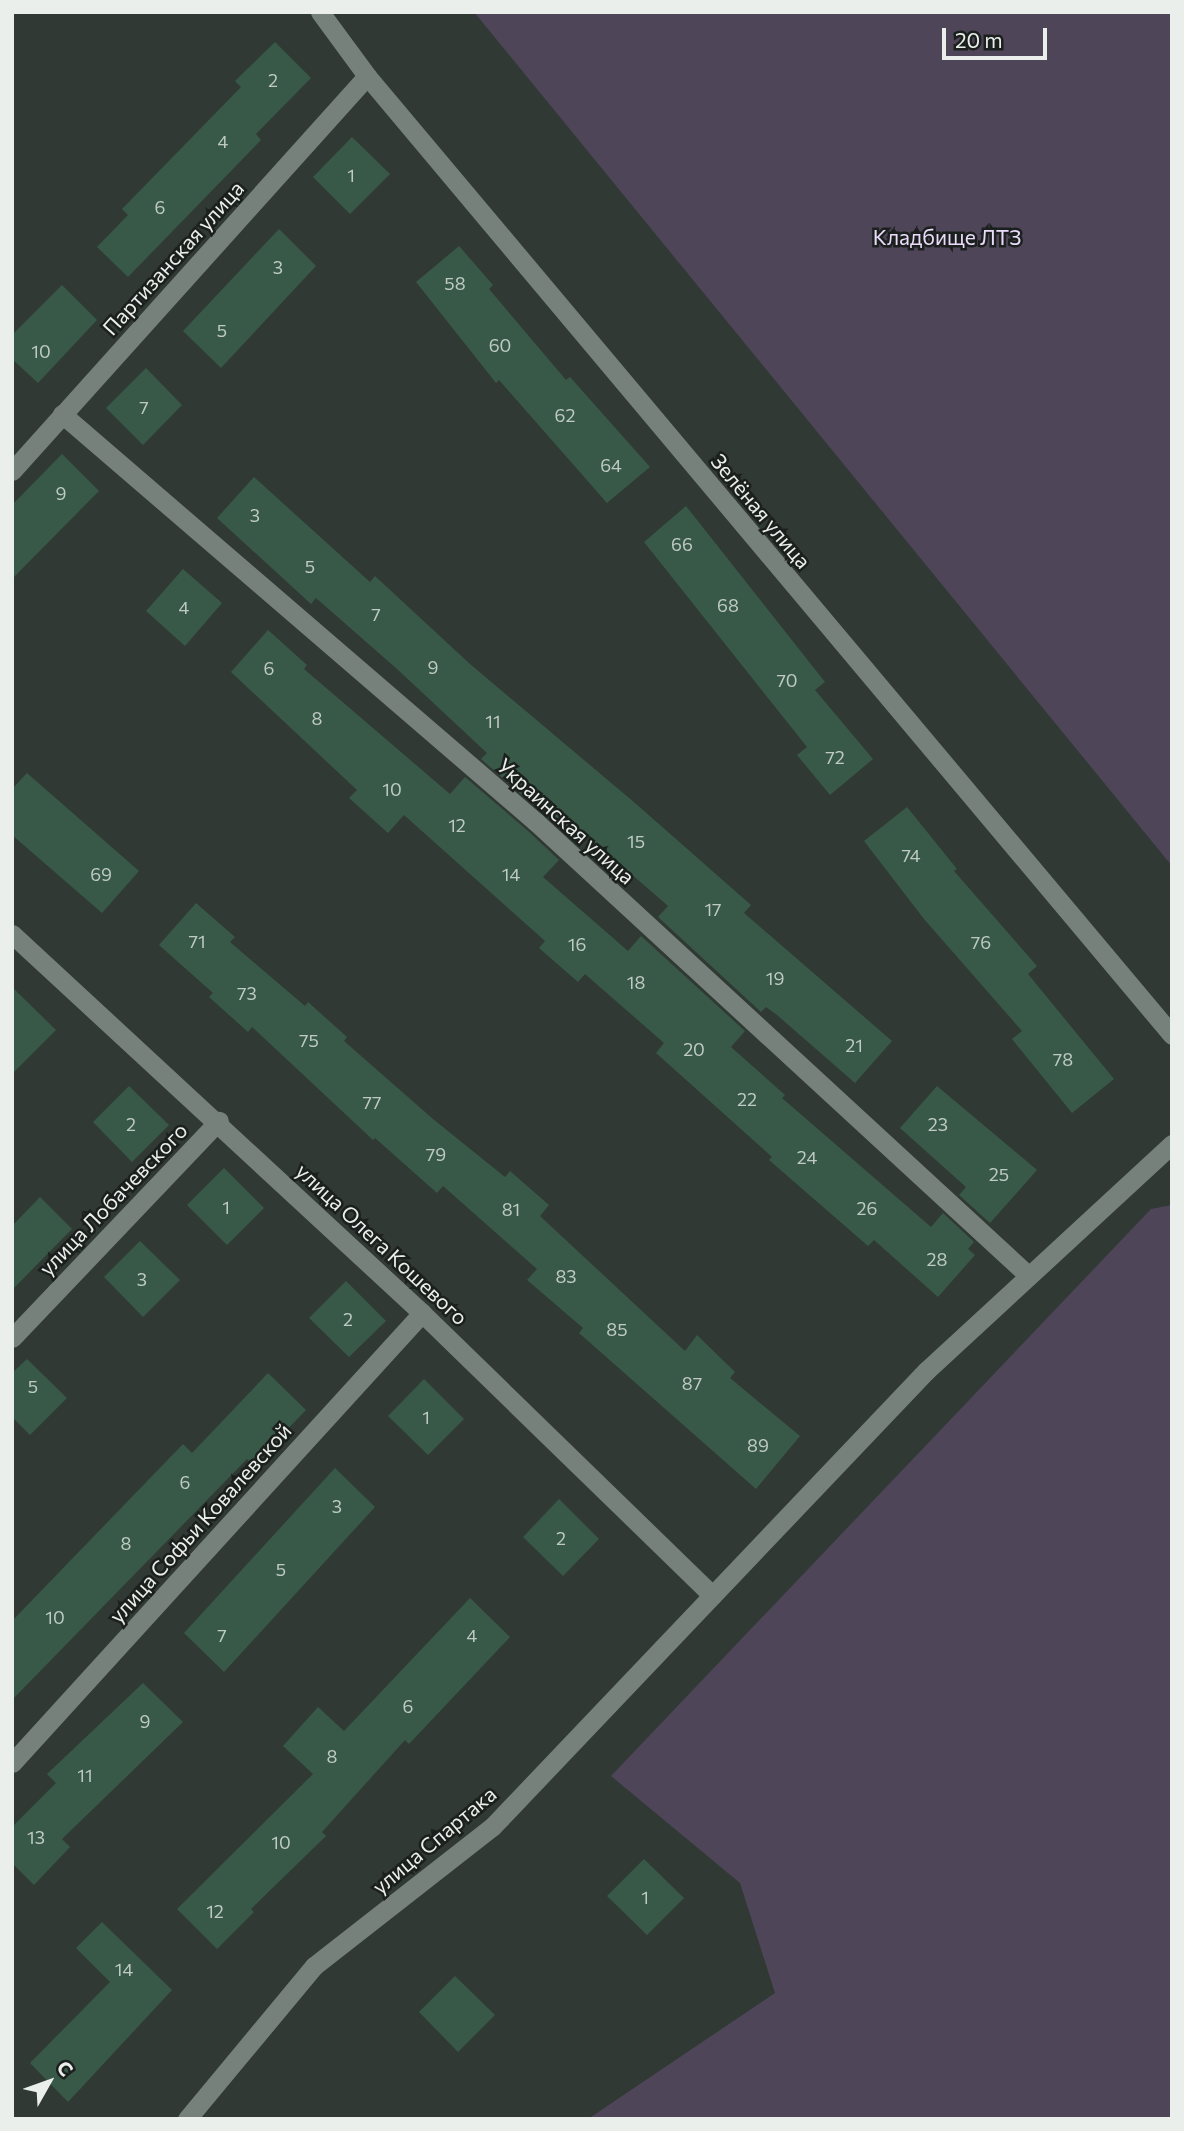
<!DOCTYPE html>
<meta charset="utf-8">
<style>
body{margin:0}
#map{position:relative;width:1184px;height:2131px;overflow:hidden;background:#303934;font-family:Commissioner,sans-serif}
div>[style]{position:absolute}
.green>*{inset:0;background:#4f4559}
.building>*{inset:0;background:#385948}
.minor>*{height:19px;margin:-9.5px;padding:0 9.5px;transform-origin:9.5px;border-radius:9.5px;background:#77817b}
.tertiary>*{height:19px;margin:-9.5px;padding:0 9.5px;transform-origin:9.5px;border-radius:9.5px;background:#77817b}
span{translate:-50% -50%;white-space:nowrap;text-align:center;line-height:1.15;-webkit-text-stroke:5px #1b1f1d;paint-order:stroke}
.number-label{font-size:18px;color:#becac3}
.number-label span{-webkit-text-stroke-width:0}
.park-label{font-size:21px;color:#ebdbfb}
.street-label{font-size:21px;color:#eaefec}
.frame{position:absolute;inset:0;border:14px solid #eaefec;pointer-events:none}
.north{position:absolute;left:14px;top:2047px;width:70px;height:70px;-webkit-text-stroke:5px #1b1f1d;paint-order:stroke;rotate:50deg;font-size:19px;font-weight:700;line-height:28px;text-align:center;color:#eaefec}
.north::after{content:'';display:block;margin:auto;width:24px;height:32px;background:#eaefec;clip-path:polygon(50% 0,100% 100%,50% 72%,0 100%)}
.scale{position:absolute;left:942px;top:28px;width:105px;height:32px;box-sizing:border-box;border:4px solid #eaefec;border-top:0;padding-left:9px;font-size:21px;line-height:24px;white-space:nowrap;color:#eaefec;-webkit-text-stroke:5px #1b1f1d;paint-order:stroke}
</style>
<div id="map">
<div class="green">
<div style="clip-path:polygon(474px 12px,1172px 12px,1172px 866px)"></div>
<div style="clip-path:polygon(1172px 1205px,1172px 2119px,588px 2119px,775px 1993px,740px 1883px,611px 1776px,1151px 1209px)"></div>
</div>
<div class="building">
<div style="clip-path:polygon(275px 42px,311px 78px,256px 134px,261px 140px,128px 277px,97px 247px,128px 215px,122px 209px,241px 87px,235px 81px)"></div>
<div style="clip-path:polygon(352px 137px,390px 174px,350px 214px,313px 177px)"></div>
<div style="clip-path:polygon(279px 229px,316px 266px,221px 368px,183px 331px)"></div>
<div style="clip-path:polygon(459px 246px,493px 285px,489px 289px,566px 380px,570px 377px,650px 467px,607px 503px,499px 380px,496px 383px,416px 282px)"></div>
<div style="clip-path:polygon(62px 285px,97px 320px,38px 383px,12px 359px,12px 335px)"></div>
<div style="clip-path:polygon(146px 368px,182px 405px,143px 445px,106px 408px)"></div>
<div style="clip-path:polygon(62px 454px,99px 491px,12px 579px,12px 505px)"></div>
<div style="clip-path:polygon(254px 477px,370px 582px,375px 576px,470px 664px,635px 803px,751px 905px,744px 913px,892px 1041px,855px 1083px,777px 1015px,766px 1007px,761px 1012px,658px 917px,668px 906px,583px 832px,575px 841px,481px 759px,487px 753px,397px 669px,316px 598px,311px 604px,217px 518px)"></div>
<div style="clip-path:polygon(686px 506px,825px 682px,815px 690px,873px 759px,830px 795px,797px 755px,807px 747px,644px 542px)"></div>
<div style="clip-path:polygon(183px 569px,222px 603px,185px 646px,146px 611px)"></div>
<div style="clip-path:polygon(268px 630px,307px 665px,304px 669px,450px 794px,465px 777px,528px 831px,559px 860px,543px 877px,628px 951px,641px 936px,745px 1031px,731px 1047px,785px 1095px,782px 1098px,931px 1227px,943px 1213px,974px 1242px,968px 1249px,975px 1255px,938px 1297px,874px 1240px,868px 1246px,769px 1160px,772px 1157px,656px 1053px,664px 1043px,585px 974px,578px 982px,539px 948px,545px 941px,404px 815px,388px 833px,349px 798px,357px 790px,231px 672px)"></div>
<div style="clip-path:polygon(27px 773px,139px 871px,102px 913px,12px 835px,12px 789px)"></div>
<div style="clip-path:polygon(907px 807px,957px 869px,954px 871px,1037px 966px,1028px 974px,1114px 1079px,1072px 1113px,1012px 1039px,1022px 1031px,924px 919px,864px 841px)"></div>
<div style="clip-path:polygon(196px 903px,235px 937px,230px 942px,305px 1006px,308px 1002px,347px 1037px,344px 1041px,433px 1119px,505px 1177px,510px 1171px,549px 1205px,540px 1216px,685px 1351px,697px 1335px,735px 1372px,730px 1378px,800px 1436px,756px 1489px,579px 1333px,583px 1328px,527px 1280px,537px 1269px,443px 1186px,437px 1193px,375px 1138px,373px 1140px,252px 1027px,248px 1032px,209px 997px,213px 993px,159px 945px)"></div>
<div style="clip-path:polygon(12px 987px,56px 1030px,12px 1074px)"></div>
<div style="clip-path:polygon(129px 1086px,169px 1125px,132px 1162px,93px 1122px)"></div>
<div style="clip-path:polygon(937px 1086px,1037px 1170px,990px 1223px,959px 1195px,966px 1187px,900px 1128px)"></div>
<div style="clip-path:polygon(224px 1168px,264px 1208px,227px 1245px,187px 1205px)"></div>
<div style="clip-path:polygon(40px 1197px,72px 1229px,12px 1290px,12px 1226px)"></div>
<div style="clip-path:polygon(140px 1241px,180px 1280px,143px 1317px,104px 1277px)"></div>
<div style="clip-path:polygon(346px 1281px,386px 1321px,349px 1357px,309px 1318px)"></div>
<div style="clip-path:polygon(27px 1359px,67px 1398px,30px 1435px,12px 1417px,12px 1373px)"></div>
<div style="clip-path:polygon(268px 1373px,306px 1410px,253px 1465px,247px 1459px,12px 1700px,12px 1621px,183px 1444px,192px 1453px)"></div>
<div style="clip-path:polygon(424px 1379px,464px 1419px,428px 1455px,388px 1416px)"></div>
<div style="clip-path:polygon(335px 1468px,375px 1507px,224px 1672px,184px 1633px)"></div>
<div style="clip-path:polygon(559px 1499px,599px 1539px,563px 1576px,523px 1537px)"></div>
<div style="clip-path:polygon(470px 1598px,510px 1637px,409px 1744px,405px 1740px,322px 1832px,326px 1836px,251px 1909px,254px 1912px,217px 1949px,177px 1909px,313px 1774px,283px 1746px,318px 1707px,344px 1731px)"></div>
<div style="clip-path:polygon(143px 1683px,183px 1722px,62px 1839px,70px 1847px,34px 1885px,12px 1863px,12px 1827px,56px 1783px,47px 1774px)"></div>
<div style="clip-path:polygon(644px 1859px,684px 1898px,647px 1935px,607px 1896px)"></div>
<div style="clip-path:polygon(102px 1922px,172px 1990px,68px 2102px,30px 2063px,110px 1982px,76px 1948px)"></div>
<div style="clip-path:polygon(455px 1976px,495px 2015px,458px 2052px,419px 2012px)"></div>
</div>
<div class="minor">
<div style="left:62px;top:414px;width:625px;rotate:40.72deg"></div>
<div style="left:536px;top:822px;width:669px;rotate:42.64deg"></div>
<div style="left:12px;top:471px;width:531px;rotate:-48.05deg"></div>
<div style="left:12px;top:934px;width:558px;rotate:42.75deg"></div>
<div style="left:422px;top:1313px;width:405px;rotate:44.2deg"></div>
<div style="left:12px;top:1338px;width:300px;rotate:-46.4deg"></div>
<div style="left:12px;top:1763px;width:609px;rotate:-47.66deg"></div>
<div style="left:187px;top:2119px;width:199px;rotate:-50.3deg"></div>
<div style="left:314px;top:1966px;width:226px;rotate:-38deg"></div>
<div style="left:492px;top:1827px;width:630px;rotate:-46.42deg"></div>
<div style="left:926px;top:1371px;width:335px;rotate:-42.7deg"></div>
</div>
<div class="tertiary">
<div style="left:320px;top:12px;width:79px;rotate:53.7deg"></div>
<div style="left:367px;top:76px;width:1252px;rotate:49.99deg"></div>
</div>
<div class="number-label">
<span style="left:273px;top:80px">2</span>
<span style="left:223px;top:141px">4</span>
<span style="left:351px;top:175px">1</span>
<span style="left:160px;top:207px">6</span>
<span style="left:278px;top:267px">3</span>
<span style="left:455px;top:283px">58</span>
<span style="left:222px;top:330px">5</span>
<span style="left:500px;top:345px">60</span>
<span style="left:41px;top:351px">10</span>
<span style="left:144px;top:407px">7</span>
<span style="left:565px;top:415px">62</span>
<span style="left:611px;top:465px">64</span>
<span style="left:61px;top:493px">9</span>
<span style="left:255px;top:515px">3</span>
<span style="left:682px;top:544px">66</span>
<span style="left:310px;top:566px">5</span>
<span style="left:728px;top:605px">68</span>
<span style="left:184px;top:607px">4</span>
<span style="left:376px;top:614px">7</span>
<span style="left:433px;top:667px">9</span>
<span style="left:269px;top:668px">6</span>
<span style="left:787px;top:680px">70</span>
<span style="left:317px;top:718px">8</span>
<span style="left:493px;top:721px">11</span>
<span style="left:835px;top:757px">72</span>
<span style="left:392px;top:789px">10</span>
<span style="left:457px;top:825px">12</span>
<span style="left:636px;top:841px">15</span>
<span style="left:911px;top:855px">74</span>
<span style="left:101px;top:874px">69</span>
<span style="left:511px;top:874px">14</span>
<span style="left:713px;top:909px">17</span>
<span style="left:197px;top:941px">71</span>
<span style="left:981px;top:942px">76</span>
<span style="left:577px;top:944px">16</span>
<span style="left:775px;top:978px">19</span>
<span style="left:636px;top:982px">18</span>
<span style="left:247px;top:993px">73</span>
<span style="left:309px;top:1040px">75</span>
<span style="left:854px;top:1045px">21</span>
<span style="left:694px;top:1049px">20</span>
<span style="left:1063px;top:1059px">78</span>
<span style="left:747px;top:1099px">22</span>
<span style="left:372px;top:1102px">77</span>
<span style="left:131px;top:1124px">2</span>
<span style="left:938px;top:1124px">23</span>
<span style="left:436px;top:1154px">79</span>
<span style="left:807px;top:1157px">24</span>
<span style="left:999px;top:1174px">25</span>
<span style="left:226px;top:1207px">1</span>
<span style="left:867px;top:1208px">26</span>
<span style="left:511px;top:1209px">81</span>
<span style="left:937px;top:1259px">28</span>
<span style="left:566px;top:1276px">83</span>
<span style="left:142px;top:1279px">3</span>
<span style="left:348px;top:1319px">2</span>
<span style="left:617px;top:1329px">85</span>
<span style="left:692px;top:1383px">87</span>
<span style="left:33px;top:1386px">5</span>
<span style="left:426px;top:1417px">1</span>
<span style="left:758px;top:1445px">89</span>
<span style="left:185px;top:1482px">6</span>
<span style="left:337px;top:1506px">3</span>
<span style="left:561px;top:1538px">2</span>
<span style="left:126px;top:1543px">8</span>
<span style="left:281px;top:1569px">5</span>
<span style="left:55px;top:1617px">10</span>
<span style="left:222px;top:1635px">7</span>
<span style="left:472px;top:1635px">4</span>
<span style="left:408px;top:1706px">6</span>
<span style="left:145px;top:1721px">9</span>
<span style="left:332px;top:1756px">8</span>
<span style="left:85px;top:1775px">11</span>
<span style="left:36px;top:1837px">13</span>
<span style="left:281px;top:1842px">10</span>
<span style="left:645px;top:1897px">1</span>
<span style="left:215px;top:1911px">12</span>
<span style="left:124px;top:1969px">14</span>
</div>
<div class="park-label">
<span style="left:947px;top:237px">Кладбище ЛТЗ</span>
</div>
<div class="street-label">
<span style="left:173px;top:258px;rotate:-48deg">Партизанская улица</span>
<span style="left:761px;top:511px;rotate:50deg">Зелёная улица</span>
<span style="left:566px;top:821px;rotate:42deg">Украинская улица</span>
<span style="left:113px;top:1199px;rotate:-46deg">улица Лобачевского</span>
<span style="left:382px;top:1244px;rotate:43deg">улица Олега Кошевого</span>
<span style="left:200px;top:1523px;rotate:-48deg">улица Софьи Ковалевской</span>
<span style="left:434px;top:1840px;rotate:-40deg">улица Спартака</span>
</div>
<div class="frame"></div>
<div class="north">С</div>
<div class="scale">20 m</div>
</div>
